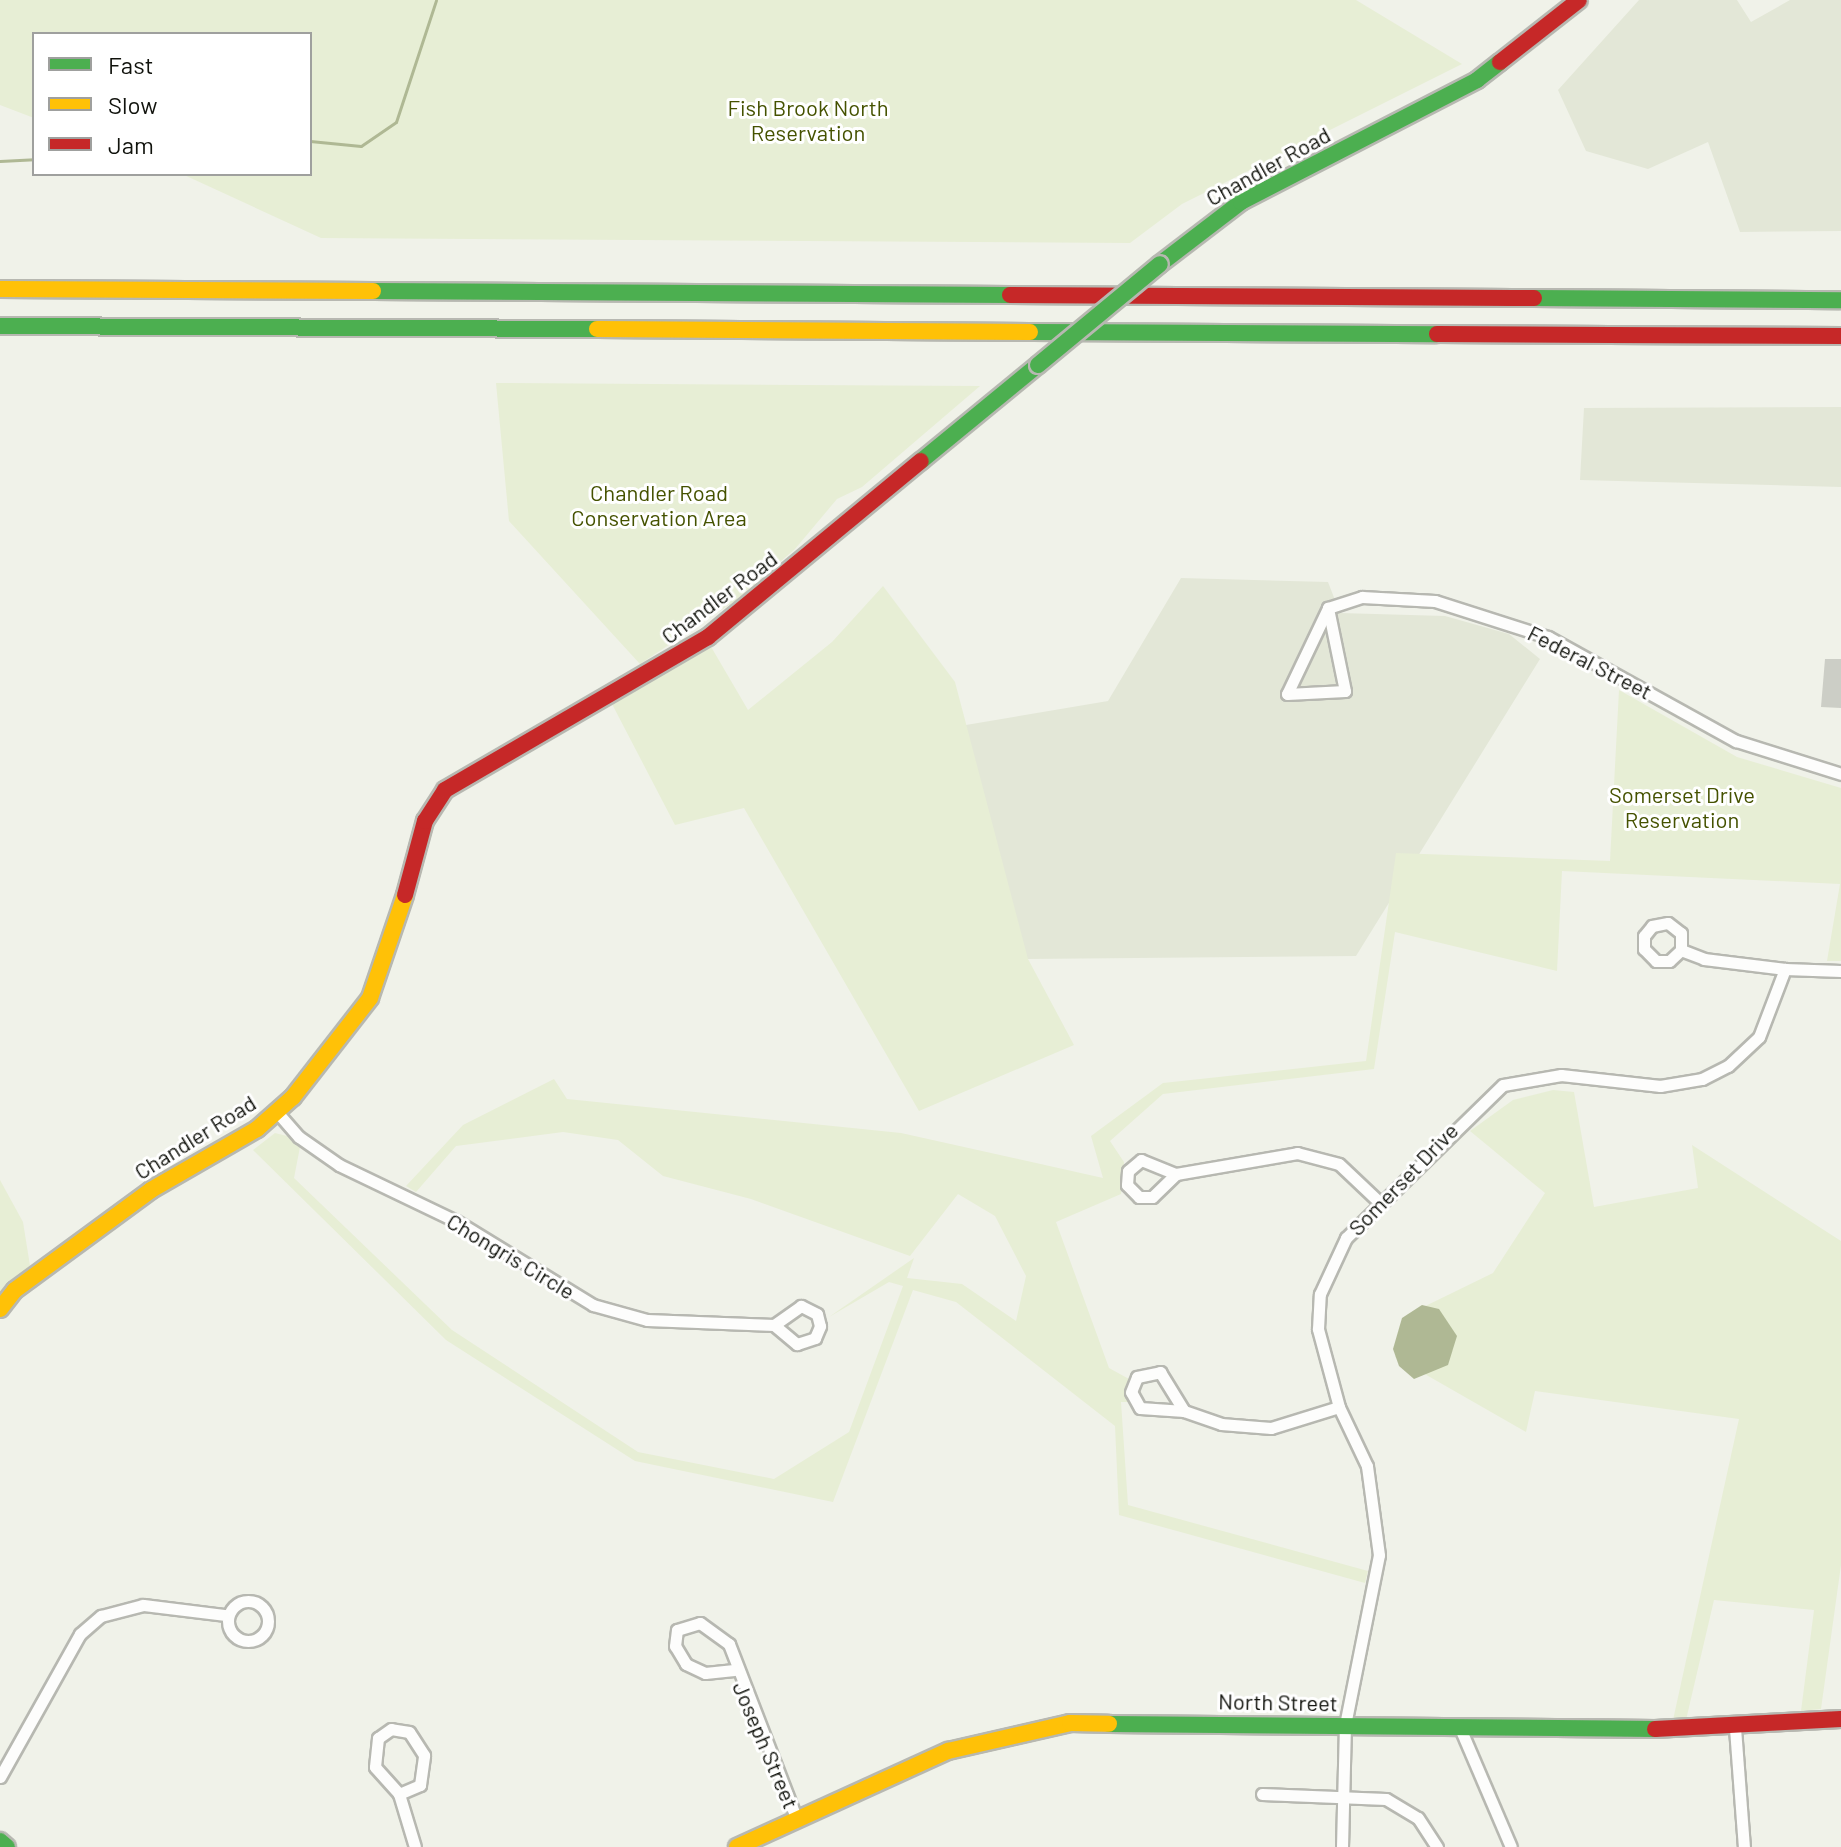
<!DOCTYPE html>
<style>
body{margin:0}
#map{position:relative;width:1841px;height:1847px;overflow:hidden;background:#f0f2e9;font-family:Barlow,sans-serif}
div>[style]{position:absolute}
.built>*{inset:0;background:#e3e7d7}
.green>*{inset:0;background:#e7eed5}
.water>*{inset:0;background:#afb894}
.stream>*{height:3px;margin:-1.5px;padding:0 1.5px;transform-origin:1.5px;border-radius:1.5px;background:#afb894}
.building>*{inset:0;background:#cccec6}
.roads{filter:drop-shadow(2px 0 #b7b8b1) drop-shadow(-2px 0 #b7b8b1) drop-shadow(0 2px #b7b8b1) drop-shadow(0 -2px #b7b8b1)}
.street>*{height:11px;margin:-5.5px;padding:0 5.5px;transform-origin:5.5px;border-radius:5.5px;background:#fdfdfc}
.street>.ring{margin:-5.5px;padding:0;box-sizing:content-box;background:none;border:11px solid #fdfdfc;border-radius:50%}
.fast>*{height:16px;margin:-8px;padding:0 8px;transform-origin:8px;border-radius:8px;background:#4caf50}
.slow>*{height:16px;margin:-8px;padding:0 8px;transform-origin:8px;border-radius:8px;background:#ffc107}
.jam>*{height:16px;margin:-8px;padding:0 8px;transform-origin:8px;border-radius:8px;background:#c62828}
.bridges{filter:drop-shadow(2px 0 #b7b8b1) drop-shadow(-2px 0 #b7b8b1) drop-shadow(0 2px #b7b8b1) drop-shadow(0 -2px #b7b8b1)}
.fast-bridge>*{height:16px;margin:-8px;padding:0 8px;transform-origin:8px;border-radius:8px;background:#4caf50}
span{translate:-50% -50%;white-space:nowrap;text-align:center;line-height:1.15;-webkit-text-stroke:6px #fff;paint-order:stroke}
.park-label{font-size:22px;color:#455200}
.street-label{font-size:22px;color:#10120c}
.legend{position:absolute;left:32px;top:32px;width:280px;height:144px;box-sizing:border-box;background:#fff;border:2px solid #9fa09e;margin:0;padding:10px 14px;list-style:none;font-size:24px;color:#10120c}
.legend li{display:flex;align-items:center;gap:16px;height:40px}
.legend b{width:40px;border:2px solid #9fa09e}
</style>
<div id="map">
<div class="built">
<div style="clip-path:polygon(1639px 0,1737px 0,1751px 22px,1790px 0,1841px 0,1841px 231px,1740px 232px,1708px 142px,1648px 169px,1586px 151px,1558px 90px)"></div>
<div style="clip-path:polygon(1841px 407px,1841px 487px,1580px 480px,1584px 408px)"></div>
<div style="clip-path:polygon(1181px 578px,1328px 582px,1340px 613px,1445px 616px,1509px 634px,1540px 659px,1356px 956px,1027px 959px,960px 726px,1108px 701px)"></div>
</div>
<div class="green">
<div style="clip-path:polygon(0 0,1356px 0,1462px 64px,1182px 204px,1130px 243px,321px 238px,182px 174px,310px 174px,310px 34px,34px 34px,34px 118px,0 105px)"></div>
<div style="clip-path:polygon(496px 383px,980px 386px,862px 487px,837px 499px,795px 549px,735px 601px,640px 664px,509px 521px)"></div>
<div style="clip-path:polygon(883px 586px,955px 682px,1028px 959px,1074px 1045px,919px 1111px,744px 808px,675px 825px,612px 704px,710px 645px,748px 710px,832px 642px)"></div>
<div style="clip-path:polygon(1619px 690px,1737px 757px,1841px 788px,1841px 961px,1827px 961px,1840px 884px,1562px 871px,1557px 971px,1395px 932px,1374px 1069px,1163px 1094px,1110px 1141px,1124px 1162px,1121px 1194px,1056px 1222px,1109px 1368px,1129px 1379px,1130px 1402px,1121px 1402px,1128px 1505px,1368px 1571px,1365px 1583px,1119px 1515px,1115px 1426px,956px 1302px,913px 1290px,833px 1502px,635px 1461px,446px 1340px,253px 1150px,275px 1133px,287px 1136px,300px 1147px,294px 1178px,452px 1330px,638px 1452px,774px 1479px,849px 1432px,903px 1286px,889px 1282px,829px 1317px,914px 1258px,907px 1278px,962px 1284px,1016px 1321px,1026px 1276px,995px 1216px,958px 1194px,910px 1256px,751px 1199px,663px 1176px,618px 1140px,563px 1132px,456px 1146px,416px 1192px,406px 1186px,463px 1125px,554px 1079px,567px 1099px,901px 1133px,1103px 1178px,1091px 1136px,1163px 1083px,1366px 1061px,1396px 853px,1610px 861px)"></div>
<div style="clip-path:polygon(1553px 1090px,1574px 1092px,1594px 1207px,1698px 1188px,1692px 1145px,1841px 1241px,1841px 1565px,1821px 1709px,1801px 1711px,1814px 1610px,1714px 1600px,1686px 1720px,1673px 1720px,1739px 1419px,1535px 1391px,1526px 1432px,1395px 1357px,1407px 1315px,1493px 1273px,1545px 1193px,1470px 1131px,1513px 1100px)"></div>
<div style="clip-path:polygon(0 1180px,23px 1222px,31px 1272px,0 1309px)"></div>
</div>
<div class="water">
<div style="clip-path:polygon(1422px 1305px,1439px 1309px,1457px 1336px,1448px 1365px,1414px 1379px,1399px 1366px,1393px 1349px,1402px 1318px)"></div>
</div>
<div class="stream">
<div style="left:310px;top:141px;width:51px;rotate:5.6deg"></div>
<div style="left:361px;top:146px;width:42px;rotate:-34.4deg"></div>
<div style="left:396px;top:122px;width:128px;rotate:-71.8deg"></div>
<div style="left:0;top:161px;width:34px;rotate:-3deg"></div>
</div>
<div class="building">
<div style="clip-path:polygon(1825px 659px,1841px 659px,1841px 708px,1821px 707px)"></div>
</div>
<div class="roads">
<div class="street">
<div style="left:1328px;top:608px;width:95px;rotate:115.5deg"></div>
<div style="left:1287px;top:694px;width:58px;rotate:-3deg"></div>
<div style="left:1345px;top:691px;width:85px;rotate:-101.6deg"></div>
<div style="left:1328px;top:608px;width:36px;rotate:-18deg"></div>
<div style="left:1362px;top:597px;width:73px;rotate:3.1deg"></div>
<div style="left:1435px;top:601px;width:119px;rotate:17.7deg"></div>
<div style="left:1548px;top:637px;width:215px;rotate:29deg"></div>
<div style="left:1736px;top:741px;width:110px;rotate:17.4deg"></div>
<div style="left:1681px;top:950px;width:16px;rotate:137deg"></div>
<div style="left:1669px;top:961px;width:13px;rotate:180deg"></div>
<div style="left:1656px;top:961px;width:17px;rotate:-135deg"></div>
<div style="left:1644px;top:949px;width:13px;rotate:-90deg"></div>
<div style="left:1644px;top:936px;width:13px;rotate:-51deg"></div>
<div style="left:1652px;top:926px;width:16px;rotate:-11deg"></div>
<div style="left:1668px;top:923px;width:16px;rotate:38deg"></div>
<div style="left:1681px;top:933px;width:17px;rotate:90deg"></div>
<div style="left:1681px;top:950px;width:25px;rotate:21deg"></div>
<div style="left:1704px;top:959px;width:82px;rotate:7deg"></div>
<div style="left:277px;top:1112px;width:33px;rotate:49deg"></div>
<div style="left:299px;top:1137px;width:49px;rotate:35deg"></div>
<div style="left:339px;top:1165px;width:130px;rotate:25.6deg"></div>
<div style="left:456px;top:1221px;width:161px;rotate:31.5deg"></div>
<div style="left:593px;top:1305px;width:56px;rotate:15.5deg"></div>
<div style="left:647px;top:1320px;width:127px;rotate:2.3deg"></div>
<div style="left:774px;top:1325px;width:30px;rotate:40deg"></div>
<div style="left:797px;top:1344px;width:19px;rotate:-18deg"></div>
<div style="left:815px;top:1338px;width:13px;rotate:-67deg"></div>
<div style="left:820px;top:1326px;width:12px;rotate:-104deg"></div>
<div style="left:817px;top:1314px;width:18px;rotate:-153deg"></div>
<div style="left:801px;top:1306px;width:33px;rotate:145deg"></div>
<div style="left:1176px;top:1174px;width:33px;rotate:136deg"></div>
<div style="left:1152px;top:1197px;width:13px;rotate:180deg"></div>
<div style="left:1139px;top:1197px;width:17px;rotate:-135deg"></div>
<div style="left:1127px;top:1185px;width:14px;rotate:-86deg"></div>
<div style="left:1128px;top:1171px;width:17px;rotate:-40deg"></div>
<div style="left:1141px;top:1160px;width:38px;rotate:22deg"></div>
<div style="left:1176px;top:1174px;width:123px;rotate:-9.8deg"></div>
<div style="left:1297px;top:1153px;width:43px;rotate:14.7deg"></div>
<div style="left:1339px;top:1164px;width:55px;rotate:43.5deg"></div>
<div style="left:1184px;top:1411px;width:44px;rotate:-176.1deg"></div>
<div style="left:1140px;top:1408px;width:18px;rotate:-119deg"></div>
<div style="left:1131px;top:1392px;width:16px;rotate:-68deg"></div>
<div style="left:1137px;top:1377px;width:24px;rotate:-12deg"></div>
<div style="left:1160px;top:1372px;width:46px;rotate:58.4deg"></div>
<div style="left:1184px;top:1411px;width:39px;rotate:19deg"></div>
<div style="left:1221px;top:1424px;width:50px;rotate:4.6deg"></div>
<div style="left:1271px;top:1428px;width:71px;rotate:-17.2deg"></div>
<div class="ring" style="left:228px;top:1601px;width:29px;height:29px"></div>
<div style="left:734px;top:1670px;width:29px;rotate:174deg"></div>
<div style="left:705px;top:1673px;width:21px;rotate:-155deg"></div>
<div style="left:686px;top:1664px;width:21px;rotate:-121deg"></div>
<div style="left:675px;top:1646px;width:16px;rotate:-83deg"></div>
<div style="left:677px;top:1630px;width:24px;rotate:-17deg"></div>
<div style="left:700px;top:1623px;width:36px;rotate:36deg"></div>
<div style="left:729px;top:1644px;width:189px;rotate:68.9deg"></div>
<div style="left:1460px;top:1728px;width:129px;rotate:66.8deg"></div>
<div style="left:1735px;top:1728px;width:119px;rotate:85.7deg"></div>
<div style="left:0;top:1777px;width:164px;rotate:-60.8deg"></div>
<div style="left:80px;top:1634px;width:28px;rotate:-41deg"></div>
<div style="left:101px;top:1616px;width:43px;rotate:-14.7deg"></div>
<div style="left:143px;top:1605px;width:82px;rotate:7deg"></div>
<div style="left:399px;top:1794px;width:23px;rotate:-23deg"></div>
<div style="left:420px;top:1785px;width:30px;rotate:-82deg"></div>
<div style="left:424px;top:1755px;width:27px;rotate:-123deg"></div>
<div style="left:409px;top:1732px;width:18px;rotate:-171deg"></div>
<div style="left:391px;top:1729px;width:16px;rotate:145deg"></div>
<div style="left:378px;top:1738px;width:29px;rotate:96deg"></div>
<div style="left:375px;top:1767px;width:36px;rotate:48deg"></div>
<div style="left:399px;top:1794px;width:55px;rotate:73.2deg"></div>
<div style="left:1262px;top:1794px;width:124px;rotate:2.3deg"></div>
<div style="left:1386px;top:1799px;width:37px;rotate:31deg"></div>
<div style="left:1418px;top:1818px;width:35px;rotate:57deg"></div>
<div style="left:1342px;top:1847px;width:122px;rotate:-88.6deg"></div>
<div style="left:1345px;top:1725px;width:173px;rotate:-78.7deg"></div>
<div style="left:1379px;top:1555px;width:90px;rotate:-97.7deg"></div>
<div style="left:1367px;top:1466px;width:65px;rotate:-115.4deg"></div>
<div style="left:1339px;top:1407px;width:81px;rotate:-105.1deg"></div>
<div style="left:1318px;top:1329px;width:35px;rotate:-87deg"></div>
<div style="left:1320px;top:1294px;width:62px;rotate:-65.1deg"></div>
<div style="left:1346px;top:1238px;width:219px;rotate:-44.3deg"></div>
<div style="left:1503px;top:1085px;width:59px;rotate:-9.8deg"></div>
<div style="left:1561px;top:1075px;width:100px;rotate:6.3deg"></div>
<div style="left:1660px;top:1086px;width:43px;rotate:-9.5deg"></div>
<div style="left:1702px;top:1079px;width:29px;rotate:-27deg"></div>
<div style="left:1728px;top:1066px;width:42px;rotate:-43.1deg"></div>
<div style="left:1759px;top:1037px;width:73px;rotate:-69.1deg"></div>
<div style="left:1785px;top:969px;width:56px;rotate:2deg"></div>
</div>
<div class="fast">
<div style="left:1160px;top:264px;width:102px;rotate:-37.4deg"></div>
<div style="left:1241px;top:202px;width:266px;rotate:-27.3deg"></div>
<div style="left:1477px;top:80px;width:29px;rotate:-38deg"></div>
<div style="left:373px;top:291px;width:637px;rotate:0.36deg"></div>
<div style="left:1534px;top:298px;width:307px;rotate:0.4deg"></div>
<div style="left:0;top:326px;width:597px;rotate:0.29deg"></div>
<div style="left:1030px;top:332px;width:407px;rotate:0.3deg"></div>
<div style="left:921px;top:461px;width:151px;rotate:-39.4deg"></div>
<div style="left:1109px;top:1724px;width:546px;rotate:0.52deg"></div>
<div style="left:0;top:1841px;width:9px;rotate:41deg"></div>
</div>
<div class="slow">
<div style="left:0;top:289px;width:373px;rotate:0.3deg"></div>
<div style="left:597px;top:329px;width:433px;rotate:0.4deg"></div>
<div style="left:0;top:1309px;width:24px;rotate:-52deg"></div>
<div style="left:15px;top:1290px;width:169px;rotate:-36.3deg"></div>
<div style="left:151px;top:1190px;width:122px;rotate:-29.9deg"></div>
<div style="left:257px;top:1129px;width:48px;rotate:-41.6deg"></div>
<div style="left:293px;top:1097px;width:125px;rotate:-52.1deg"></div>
<div style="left:370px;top:998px;width:109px;rotate:-71.2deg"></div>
<div style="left:737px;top:1847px;width:232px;rotate:-24.5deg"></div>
<div style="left:948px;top:1751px;width:125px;rotate:-12.9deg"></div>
<div style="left:1070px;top:1723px;width:39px;rotate:1deg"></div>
</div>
<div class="jam">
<div style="left:1500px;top:62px;width:100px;rotate:-38.1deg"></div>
<div style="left:1010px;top:295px;width:524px;rotate:0.33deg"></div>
<div style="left:1437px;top:334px;width:404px;rotate:0.3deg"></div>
<div style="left:405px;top:895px;width:77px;rotate:-74.9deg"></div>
<div style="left:425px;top:821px;width:37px;rotate:-57deg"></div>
<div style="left:445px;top:790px;width:304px;rotate:-30.2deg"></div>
<div style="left:708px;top:637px;width:276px;rotate:-39.6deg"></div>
<div style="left:1655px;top:1729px;width:186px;rotate:-3.1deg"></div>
</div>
</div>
<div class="bridges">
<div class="fast-bridge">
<div style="left:1038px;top:365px;width:158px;rotate:-39.6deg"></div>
</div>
</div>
<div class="park-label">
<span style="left:808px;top:120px">Fish Brook North<br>Reservation</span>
<span style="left:659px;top:505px">Chandler Road<br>Conservation Area</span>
<span style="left:1682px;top:807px">Somerset Drive<br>Reservation</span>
</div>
<div class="street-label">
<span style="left:1268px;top:166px;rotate:-29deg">Chandler Road</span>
<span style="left:719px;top:597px;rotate:-37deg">Chandler Road</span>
<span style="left:1590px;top:662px;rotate:27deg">Federal Street</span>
<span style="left:195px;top:1137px;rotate:-32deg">Chandler Road</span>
<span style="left:1403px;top:1179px;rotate:-46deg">Somerset Drive</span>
<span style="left:511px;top:1256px;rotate:31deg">Chongris Circle</span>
<span style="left:1278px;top:1702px;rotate:1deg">North Street</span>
<span style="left:766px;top:1745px;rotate:67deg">Joseph Street</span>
</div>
<ul class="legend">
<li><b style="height:10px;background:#4caf50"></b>Fast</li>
<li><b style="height:10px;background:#ffc107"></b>Slow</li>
<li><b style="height:10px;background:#c62828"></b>Jam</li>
</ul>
</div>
